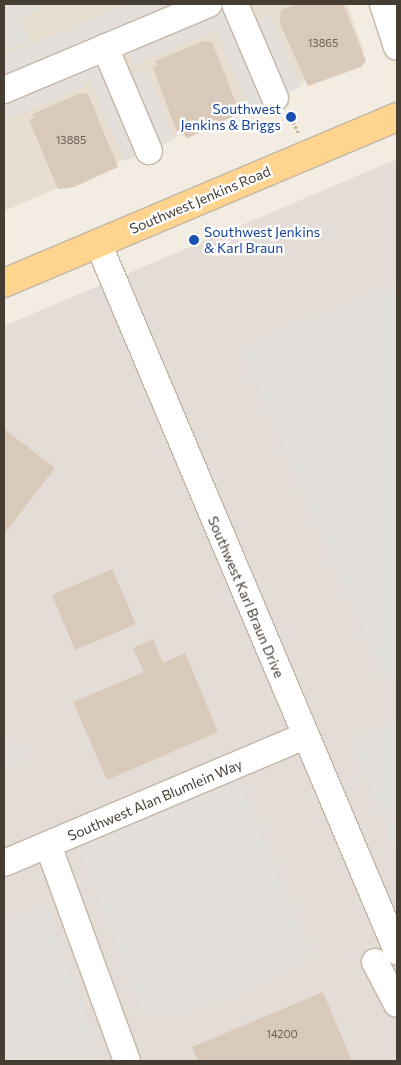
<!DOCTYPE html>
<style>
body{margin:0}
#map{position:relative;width:401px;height:1065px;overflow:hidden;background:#f3ece2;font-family:Commissioner,sans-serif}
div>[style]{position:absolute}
.residential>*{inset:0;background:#e7decf}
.industrial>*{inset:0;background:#e4ddd7}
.parking>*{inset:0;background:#e3dfdb}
.building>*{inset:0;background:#d9c9b9}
.path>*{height:3px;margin-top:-1.5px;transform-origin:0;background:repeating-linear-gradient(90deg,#c2ad93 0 2.5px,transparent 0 5px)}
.roads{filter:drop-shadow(1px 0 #c2b6a7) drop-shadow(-1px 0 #c2b6a7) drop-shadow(0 1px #c2b6a7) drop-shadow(0 -1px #c2b6a7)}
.minor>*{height:26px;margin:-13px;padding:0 13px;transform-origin:13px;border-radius:13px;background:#fff}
.major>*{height:28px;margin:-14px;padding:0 14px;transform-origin:14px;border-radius:14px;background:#ffd48f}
.dots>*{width:14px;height:14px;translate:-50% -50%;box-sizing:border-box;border:2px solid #fff;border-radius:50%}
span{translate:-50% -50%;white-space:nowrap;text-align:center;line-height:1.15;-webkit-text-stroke:4.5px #fff;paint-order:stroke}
.number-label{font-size:11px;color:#6a5f54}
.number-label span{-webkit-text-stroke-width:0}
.transit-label{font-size:14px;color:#164399}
.right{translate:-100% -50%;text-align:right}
.left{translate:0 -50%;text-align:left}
.street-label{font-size:14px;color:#453c32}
.frame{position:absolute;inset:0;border:5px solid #453c32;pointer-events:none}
</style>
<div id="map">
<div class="residential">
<div style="clip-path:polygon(4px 4px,347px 4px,364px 52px,357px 59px,4px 211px)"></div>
</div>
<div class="industrial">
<div style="clip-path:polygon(397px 159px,397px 1061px,4px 1061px,4px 326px)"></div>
</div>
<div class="parking">
<div style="clip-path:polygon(4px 4px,39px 4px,41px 9px,21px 19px,31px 40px,4px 52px)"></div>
<div style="clip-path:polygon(127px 4px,176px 4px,4px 76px,4px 55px)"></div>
<div style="clip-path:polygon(225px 10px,253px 15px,256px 21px,270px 15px,301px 87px,250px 108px,215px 31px,133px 66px,127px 51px)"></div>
<div style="clip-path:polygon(100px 63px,106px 77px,128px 68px,131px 74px,145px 68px,175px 140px,125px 161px,90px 84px,4px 121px,4px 104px)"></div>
<div style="clip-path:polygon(397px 285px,397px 678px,386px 683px,241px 350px)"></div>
<div style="clip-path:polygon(397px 722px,397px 851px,350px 741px)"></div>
<div style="clip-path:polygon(4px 737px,24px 753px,13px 767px,4px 760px)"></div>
<div style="clip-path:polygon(240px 780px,309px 952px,219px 999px,178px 1010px,141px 1010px,78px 848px)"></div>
<div style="clip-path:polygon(45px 905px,104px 1061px,4px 1061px,4px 922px)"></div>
</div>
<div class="building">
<div style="clip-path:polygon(297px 4px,343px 4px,366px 61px,361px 67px,308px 86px,280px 24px,281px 10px)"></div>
<div style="clip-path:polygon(204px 41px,212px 42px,240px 113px,188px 138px,176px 130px,153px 67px,158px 65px,155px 61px)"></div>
<div style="clip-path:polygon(81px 93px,88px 94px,118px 167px,74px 187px,58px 189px,29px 120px,34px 117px,32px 114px)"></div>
<div style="clip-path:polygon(4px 429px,55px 468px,4px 534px)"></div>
<div style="clip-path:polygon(112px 569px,136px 624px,75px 650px,52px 595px)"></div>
<div style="clip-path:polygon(153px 639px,163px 663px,185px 653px,218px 732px,107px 780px,73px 702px,144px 672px,133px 648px)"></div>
<div style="clip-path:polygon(323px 992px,352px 1061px,198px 1061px,192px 1047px)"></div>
</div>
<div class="path">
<div style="left:291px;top:117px;width:17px;rotate:65deg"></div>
</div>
<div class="roads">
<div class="minor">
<div style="left:235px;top:4px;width:102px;rotate:66.9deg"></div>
<div style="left:383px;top:4px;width:45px;rotate:72deg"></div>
<div style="left:105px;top:47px;width:113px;rotate:67.1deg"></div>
<div style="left:4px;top:90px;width:222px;rotate:-22.8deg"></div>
<div style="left:98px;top:243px;width:769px;rotate:67.1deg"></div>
<div style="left:48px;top:845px;width:230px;rotate:69.9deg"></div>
<div style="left:4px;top:863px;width:327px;rotate:-22.9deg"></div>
<div style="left:375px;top:962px;width:47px;rotate:62.4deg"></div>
</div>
<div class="major">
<div style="left:4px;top:283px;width:427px;rotate:-22.9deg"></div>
</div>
</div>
<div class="dots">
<div style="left:291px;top:117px;background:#1a4fb4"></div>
<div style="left:194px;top:240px;background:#1a4fb4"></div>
</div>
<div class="number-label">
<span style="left:323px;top:43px">13865</span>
<span style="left:71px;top:140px">13885</span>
<span style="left:282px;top:1034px">14200</span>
</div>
<div class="transit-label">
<span class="right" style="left:281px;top:117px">Southwest<br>Jenkins &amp; Briggs</span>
<span class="left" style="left:204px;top:240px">Southwest Jenkins<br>&amp; Karl Braun</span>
</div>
<div class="street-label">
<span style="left:200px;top:200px;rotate:-23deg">Southwest Jenkins Road</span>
<span style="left:246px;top:597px;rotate:67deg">Southwest Karl Braun Drive</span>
<span style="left:155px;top:800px;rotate:-23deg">Southwest Alan Blumlein Way</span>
</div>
<div class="frame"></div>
</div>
